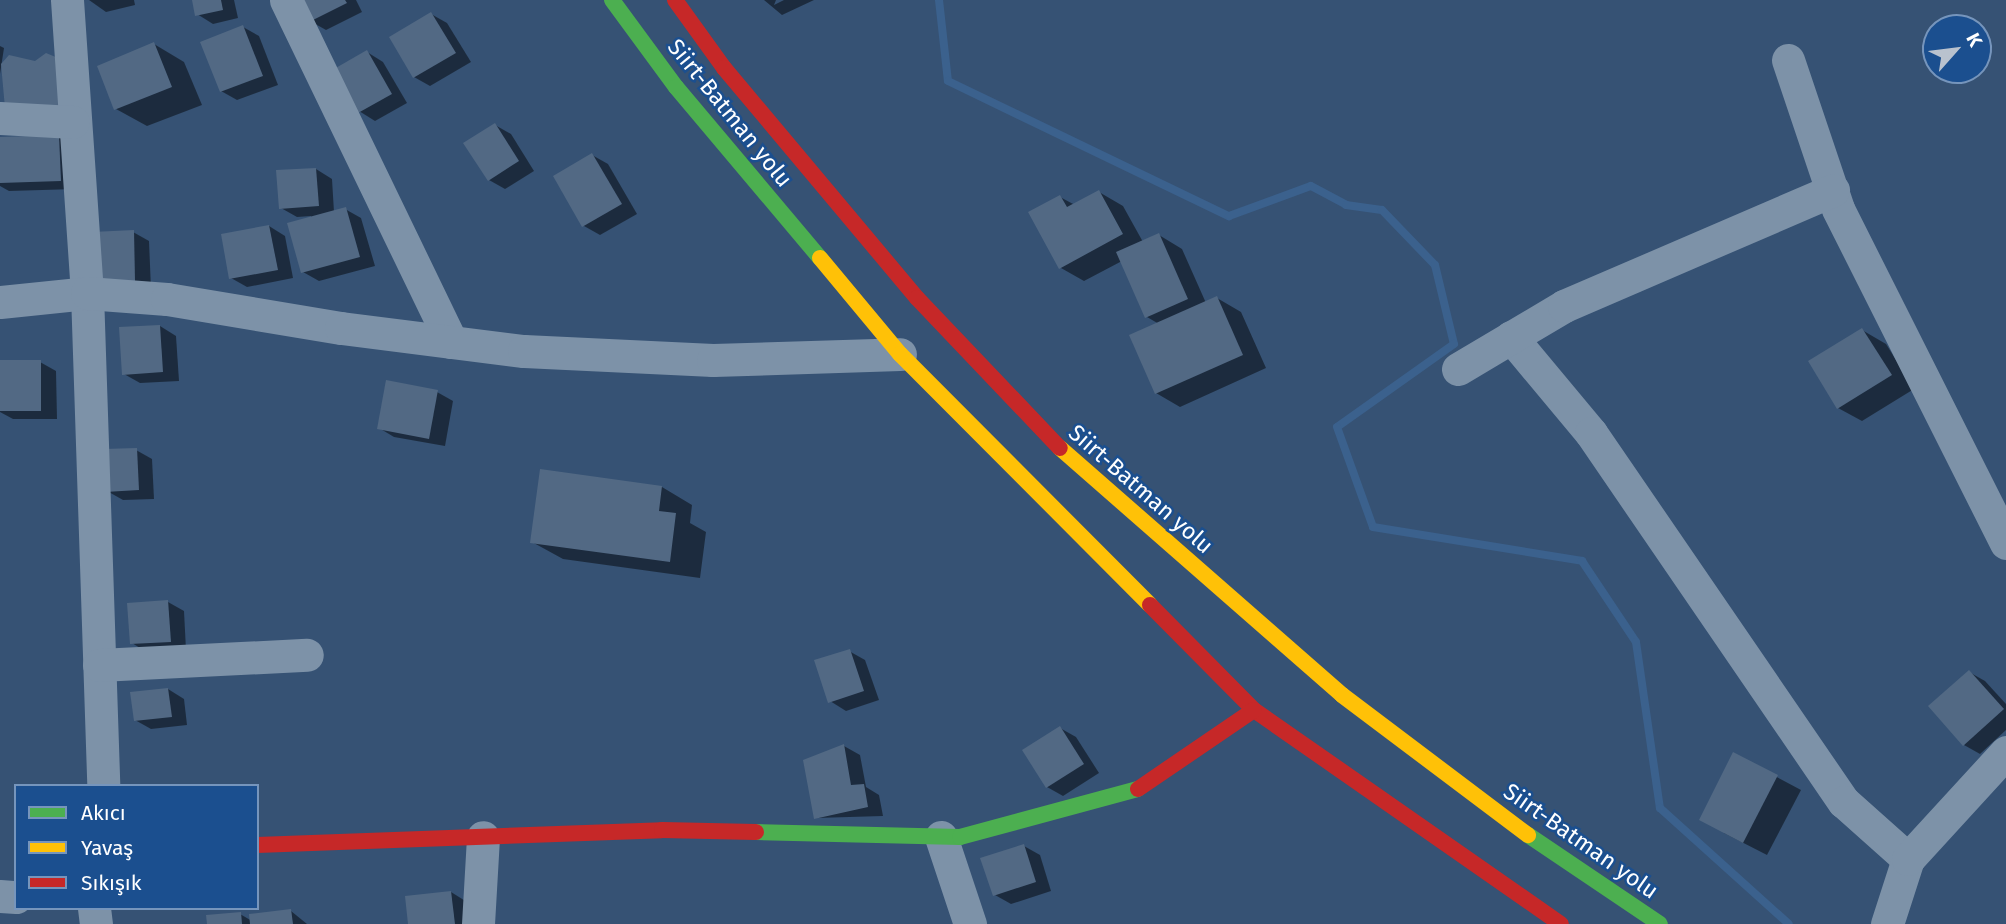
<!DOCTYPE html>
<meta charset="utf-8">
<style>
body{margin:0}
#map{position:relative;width:2006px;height:924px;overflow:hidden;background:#365274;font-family:"Fira Sans",sans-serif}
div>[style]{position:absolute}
.shadow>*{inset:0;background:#0007}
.stream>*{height:8px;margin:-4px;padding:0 4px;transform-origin:4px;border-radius:4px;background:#3b618d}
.building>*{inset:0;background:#526984}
.street>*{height:33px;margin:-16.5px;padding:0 16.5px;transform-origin:16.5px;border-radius:16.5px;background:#7d92a8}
.fast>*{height:16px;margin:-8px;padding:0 8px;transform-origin:8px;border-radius:8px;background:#4caf50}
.slow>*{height:16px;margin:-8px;padding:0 8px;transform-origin:8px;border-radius:8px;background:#ffc107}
.jam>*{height:16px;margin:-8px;padding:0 8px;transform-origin:8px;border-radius:8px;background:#c62828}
span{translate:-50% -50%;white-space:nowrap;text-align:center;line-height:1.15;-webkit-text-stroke:5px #1b4f8f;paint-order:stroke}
.street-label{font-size:23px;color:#fff}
.legend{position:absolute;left:14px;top:784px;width:245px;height:126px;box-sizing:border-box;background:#1b4f8f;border:2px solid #7695bc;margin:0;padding:9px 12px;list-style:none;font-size:21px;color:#fff}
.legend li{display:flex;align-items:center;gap:14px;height:35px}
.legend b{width:35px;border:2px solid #7695bc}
.north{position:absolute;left:1922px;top:14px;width:70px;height:70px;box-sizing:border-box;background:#1b4f8f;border:2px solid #7695bc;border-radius:50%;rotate:62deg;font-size:19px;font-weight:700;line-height:28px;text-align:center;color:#fff}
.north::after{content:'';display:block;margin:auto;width:24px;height:32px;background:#b9c2ce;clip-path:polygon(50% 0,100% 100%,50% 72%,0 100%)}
</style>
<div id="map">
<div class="shadow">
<div style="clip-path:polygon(89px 0,134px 0,135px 5px,106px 12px)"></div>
<div style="clip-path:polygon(193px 0,234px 0,238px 18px,213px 24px,197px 14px)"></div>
<div style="clip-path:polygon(299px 0,356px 0,362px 12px,326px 30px,310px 21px)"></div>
<div style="clip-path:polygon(764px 0,776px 0,774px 5px,784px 0,814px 0,782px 15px)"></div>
<div style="clip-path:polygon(431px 14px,447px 23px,471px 62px,430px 86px,414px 77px)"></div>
<div style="clip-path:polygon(243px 27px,259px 36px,278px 85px,237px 100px,221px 91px)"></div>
<div style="clip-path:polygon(154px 44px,184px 62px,202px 105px,147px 126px,116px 109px)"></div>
<div style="clip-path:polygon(0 46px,4px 48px,0 74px)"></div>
<div style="clip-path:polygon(367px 52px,383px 62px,407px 103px,375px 121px,359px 111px)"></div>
<div style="clip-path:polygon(495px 125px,511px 134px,534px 171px,505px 189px,489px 180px)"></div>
<div style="clip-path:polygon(59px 137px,75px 146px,76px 189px,9px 191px,0 186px,0 138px)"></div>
<div style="clip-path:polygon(592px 155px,608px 164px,637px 214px,600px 235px,584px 226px,555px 177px)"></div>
<div style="clip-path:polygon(316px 169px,332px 179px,334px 212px,345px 209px,361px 218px,375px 266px,319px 281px,303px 272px,311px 216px,297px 217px,281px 208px)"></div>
<div style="clip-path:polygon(1099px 192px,1123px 206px,1143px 242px,1159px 235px,1182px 249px,1206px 303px,1217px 298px,1241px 312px,1266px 368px,1180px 407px,1156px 393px,1159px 324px,1147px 317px,1122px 261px,1084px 281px,1061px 268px,1060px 197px,1075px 205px)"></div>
<div style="clip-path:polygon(269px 226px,285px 236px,293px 278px,247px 287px,231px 278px)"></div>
<div style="clip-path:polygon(133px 232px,149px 241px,151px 289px,111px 290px)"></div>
<div style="clip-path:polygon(160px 326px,176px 336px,179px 381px,140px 383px,124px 374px)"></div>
<div style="clip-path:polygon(1862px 330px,1886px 344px,1914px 389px,1862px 421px,1838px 408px)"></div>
<div style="clip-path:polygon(0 362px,40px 362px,56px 371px,57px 419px,13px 419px,0 412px)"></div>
<div style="clip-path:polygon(437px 392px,453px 401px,445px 446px,394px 437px,379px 428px)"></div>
<div style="clip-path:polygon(136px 450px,152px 459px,154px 499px,123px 500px,107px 491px)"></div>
<div style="clip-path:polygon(662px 487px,692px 505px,690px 523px,706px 532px,700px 578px,563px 559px,532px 542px)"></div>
<div style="clip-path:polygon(168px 602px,184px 611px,186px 650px,148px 653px,132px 643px)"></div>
<div style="clip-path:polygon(849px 651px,865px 660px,879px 700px,846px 711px,830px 701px)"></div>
<div style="clip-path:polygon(1969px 672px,1985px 681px,2006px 704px,2006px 730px,1980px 754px,1964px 745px)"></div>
<div style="clip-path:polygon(168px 689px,184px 699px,187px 725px,151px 729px,135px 720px)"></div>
<div style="clip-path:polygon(1060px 728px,1076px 737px,1099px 773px,1063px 796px,1047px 787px)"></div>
<div style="clip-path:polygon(844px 746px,860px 755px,866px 787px,879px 795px,883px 816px,816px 818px)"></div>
<div style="clip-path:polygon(1734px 754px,1801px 790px,1767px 855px,1724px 833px)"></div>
<div style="clip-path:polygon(1024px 846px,1040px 855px,1051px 891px,1011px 904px,995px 895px)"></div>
<div style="clip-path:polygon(451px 892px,467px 902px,470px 924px,410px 924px)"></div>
<div style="clip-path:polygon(291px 911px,307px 924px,209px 924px,240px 914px,252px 921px)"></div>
</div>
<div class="stream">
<div style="left:939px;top:0;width:81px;rotate:83.7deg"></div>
<div style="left:948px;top:81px;width:312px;rotate:25.7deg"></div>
<div style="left:1229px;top:216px;width:87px;rotate:-20.1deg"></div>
<div style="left:1311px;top:186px;width:40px;rotate:28deg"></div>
<div style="left:1346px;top:205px;width:36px;rotate:8deg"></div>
<div style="left:1382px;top:210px;width:76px;rotate:46.1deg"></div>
<div style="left:1435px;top:265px;width:81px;rotate:76.5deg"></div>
<div style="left:1454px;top:344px;width:143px;rotate:144.6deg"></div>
<div style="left:1337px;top:427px;width:106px;rotate:70.2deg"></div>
<div style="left:1373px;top:527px;width:212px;rotate:9.2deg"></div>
<div style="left:1582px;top:561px;width:97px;rotate:56.3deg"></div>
<div style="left:1636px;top:642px;width:168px;rotate:81.8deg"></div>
<div style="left:1660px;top:808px;width:173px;rotate:42deg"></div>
</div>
<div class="building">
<div style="clip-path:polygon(192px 0,221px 0,223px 10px,195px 16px)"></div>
<div style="clip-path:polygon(297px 0,345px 0,347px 3px,309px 22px)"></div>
<div style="clip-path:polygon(431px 12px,456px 53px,413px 78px,389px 37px)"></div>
<div style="clip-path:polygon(243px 25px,263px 76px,220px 92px,200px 42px)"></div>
<div style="clip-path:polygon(154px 42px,172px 87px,114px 110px,97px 66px)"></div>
<div style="clip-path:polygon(367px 50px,392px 94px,358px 113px,334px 69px)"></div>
<div style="clip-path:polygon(46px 53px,58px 58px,60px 106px,5px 108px,1px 64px,9px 55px,35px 61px)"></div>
<div style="clip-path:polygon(495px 123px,519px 161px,488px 181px,463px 143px)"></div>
<div style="clip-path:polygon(59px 135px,61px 181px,0 183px,0 137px)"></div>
<div style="clip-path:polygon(592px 153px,622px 204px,582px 227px,553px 176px)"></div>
<div style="clip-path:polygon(316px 168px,319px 206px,279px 209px,276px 170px)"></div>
<div style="clip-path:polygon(1099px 190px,1123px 234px,1059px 269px,1028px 212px,1060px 195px,1067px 207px)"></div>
<div style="clip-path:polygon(346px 207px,360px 257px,301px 273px,287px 223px)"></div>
<div style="clip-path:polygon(269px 225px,278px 270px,229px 279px,221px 234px)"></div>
<div style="clip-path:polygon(134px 230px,135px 281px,93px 282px,92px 232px)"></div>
<div style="clip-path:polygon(1159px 233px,1188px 299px,1145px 318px,1116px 252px)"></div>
<div style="clip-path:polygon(1217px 296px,1243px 355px,1155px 394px,1129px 335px)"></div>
<div style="clip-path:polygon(160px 325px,163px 372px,122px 375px,119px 327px)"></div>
<div style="clip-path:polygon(1862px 328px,1892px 375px,1837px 409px,1808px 361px)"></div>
<div style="clip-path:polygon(0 360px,41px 360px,41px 411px,0 411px)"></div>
<div style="clip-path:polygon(386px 380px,438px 390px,429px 439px,377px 429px)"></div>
<div style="clip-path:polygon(137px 448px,139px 490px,105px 492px,104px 449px)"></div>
<div style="clip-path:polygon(540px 469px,662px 486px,659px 511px,676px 513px,670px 562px,530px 543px)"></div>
<div style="clip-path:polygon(168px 600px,171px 642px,130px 644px,127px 603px)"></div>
<div style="clip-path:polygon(850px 649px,864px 691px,828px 703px,814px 660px)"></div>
<div style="clip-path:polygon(1969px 670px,2004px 709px,1963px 746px,1928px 706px)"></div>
<div style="clip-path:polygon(168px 688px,172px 717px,134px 721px,130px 692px)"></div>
<div style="clip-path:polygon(1060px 726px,1084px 764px,1046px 788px,1022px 750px)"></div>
<div style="clip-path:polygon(844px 744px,851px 785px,864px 784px,868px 807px,814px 819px,803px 760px)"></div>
<div style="clip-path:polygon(1733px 752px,1778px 775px,1743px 843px,1699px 820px)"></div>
<div style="clip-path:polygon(1024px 844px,1036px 882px,993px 896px,980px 858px)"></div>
<div style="clip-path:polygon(451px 891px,455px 924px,408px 924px,405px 896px)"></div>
<div style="clip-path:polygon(291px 909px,293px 924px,250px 924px,249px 914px)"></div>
<div style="clip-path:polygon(241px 912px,242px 924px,207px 924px,206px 915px)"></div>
</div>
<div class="street">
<div style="left:67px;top:0;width:294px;rotate:86.1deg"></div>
<div style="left:87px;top:293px;width:493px;rotate:88.1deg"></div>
<div style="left:286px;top:0;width:380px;rotate:64.2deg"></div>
<div style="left:1788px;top:60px;width:157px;rotate:71.4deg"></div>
<div style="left:1838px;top:209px;width:374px;rotate:63.3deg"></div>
<div style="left:0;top:118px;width:73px;rotate:3.1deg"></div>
<div style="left:0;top:302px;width:87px;rotate:-5.9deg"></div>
<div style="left:87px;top:293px;width:80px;rotate:4.3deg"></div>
<div style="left:167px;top:299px;width:176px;rotate:9.5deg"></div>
<div style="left:341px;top:328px;width:184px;rotate:7.2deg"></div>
<div style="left:524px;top:351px;width:189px;rotate:2.7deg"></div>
<div style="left:713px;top:360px;width:187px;rotate:-1.8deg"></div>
<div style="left:1511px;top:337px;width:125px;rotate:50.2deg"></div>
<div style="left:1591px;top:433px;width:447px;rotate:55.6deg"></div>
<div style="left:1844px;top:802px;width:86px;rotate:41.7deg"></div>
<div style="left:1458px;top:369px;width:123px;rotate:-30.7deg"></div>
<div style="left:1564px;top:306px;width:293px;rotate:-23.3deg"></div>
<div style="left:99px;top:665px;width:208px;rotate:-2.8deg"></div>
<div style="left:941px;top:837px;width:92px;rotate:71.6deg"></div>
<div style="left:0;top:896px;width:16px;rotate:4deg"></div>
<div style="left:94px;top:908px;width:16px;rotate:83deg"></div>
<div style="left:478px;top:924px;width:87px;rotate:-86.7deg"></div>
<div style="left:1887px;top:924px;width:68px;rotate:-72.1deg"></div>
<div style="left:1908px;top:859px;width:145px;rotate:-47.5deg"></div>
</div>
<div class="fast">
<div style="left:612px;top:0;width:108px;rotate:53.7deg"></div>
<div style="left:676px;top:87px;width:224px;rotate:49.9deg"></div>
<div style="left:756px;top:832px;width:204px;rotate:1.4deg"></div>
<div style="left:960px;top:837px;width:184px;rotate:-15.1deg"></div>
<div style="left:1528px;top:835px;width:159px;rotate:34deg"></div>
</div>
<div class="slow">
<div style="left:820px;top:258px;width:125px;rotate:50.2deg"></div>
<div style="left:900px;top:354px;width:354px;rotate:45.1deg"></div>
<div style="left:1060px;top:448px;width:375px;rotate:41.2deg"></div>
<div style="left:1342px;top:695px;width:233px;rotate:37deg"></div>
</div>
<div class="jam">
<div style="left:675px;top:0;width:84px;rotate:54.2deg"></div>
<div style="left:724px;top:68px;width:300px;rotate:50deg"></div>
<div style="left:917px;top:298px;width:207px;rotate:46.4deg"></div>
<div style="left:1150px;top:605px;width:148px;rotate:45.3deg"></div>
<div style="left:1254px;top:710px;width:374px;rotate:34.9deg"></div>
<div style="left:1138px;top:789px;width:140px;rotate:-34.3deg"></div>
<div style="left:257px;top:845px;width:405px;rotate:-2.1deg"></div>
<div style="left:662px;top:830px;width:94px;rotate:1.2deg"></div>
</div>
<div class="street-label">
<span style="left:730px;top:113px;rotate:51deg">Siirt-Batman yolu</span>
<span style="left:1141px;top:489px;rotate:41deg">Siirt-Batman yolu</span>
<span style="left:1581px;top:841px;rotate:35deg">Siirt-Batman yolu</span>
</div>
<ul class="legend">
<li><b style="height:9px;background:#4caf50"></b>Akıcı</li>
<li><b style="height:9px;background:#ffc107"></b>Yavaş</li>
<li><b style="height:9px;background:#c62828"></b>Sıkışık</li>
</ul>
<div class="north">K</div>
</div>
